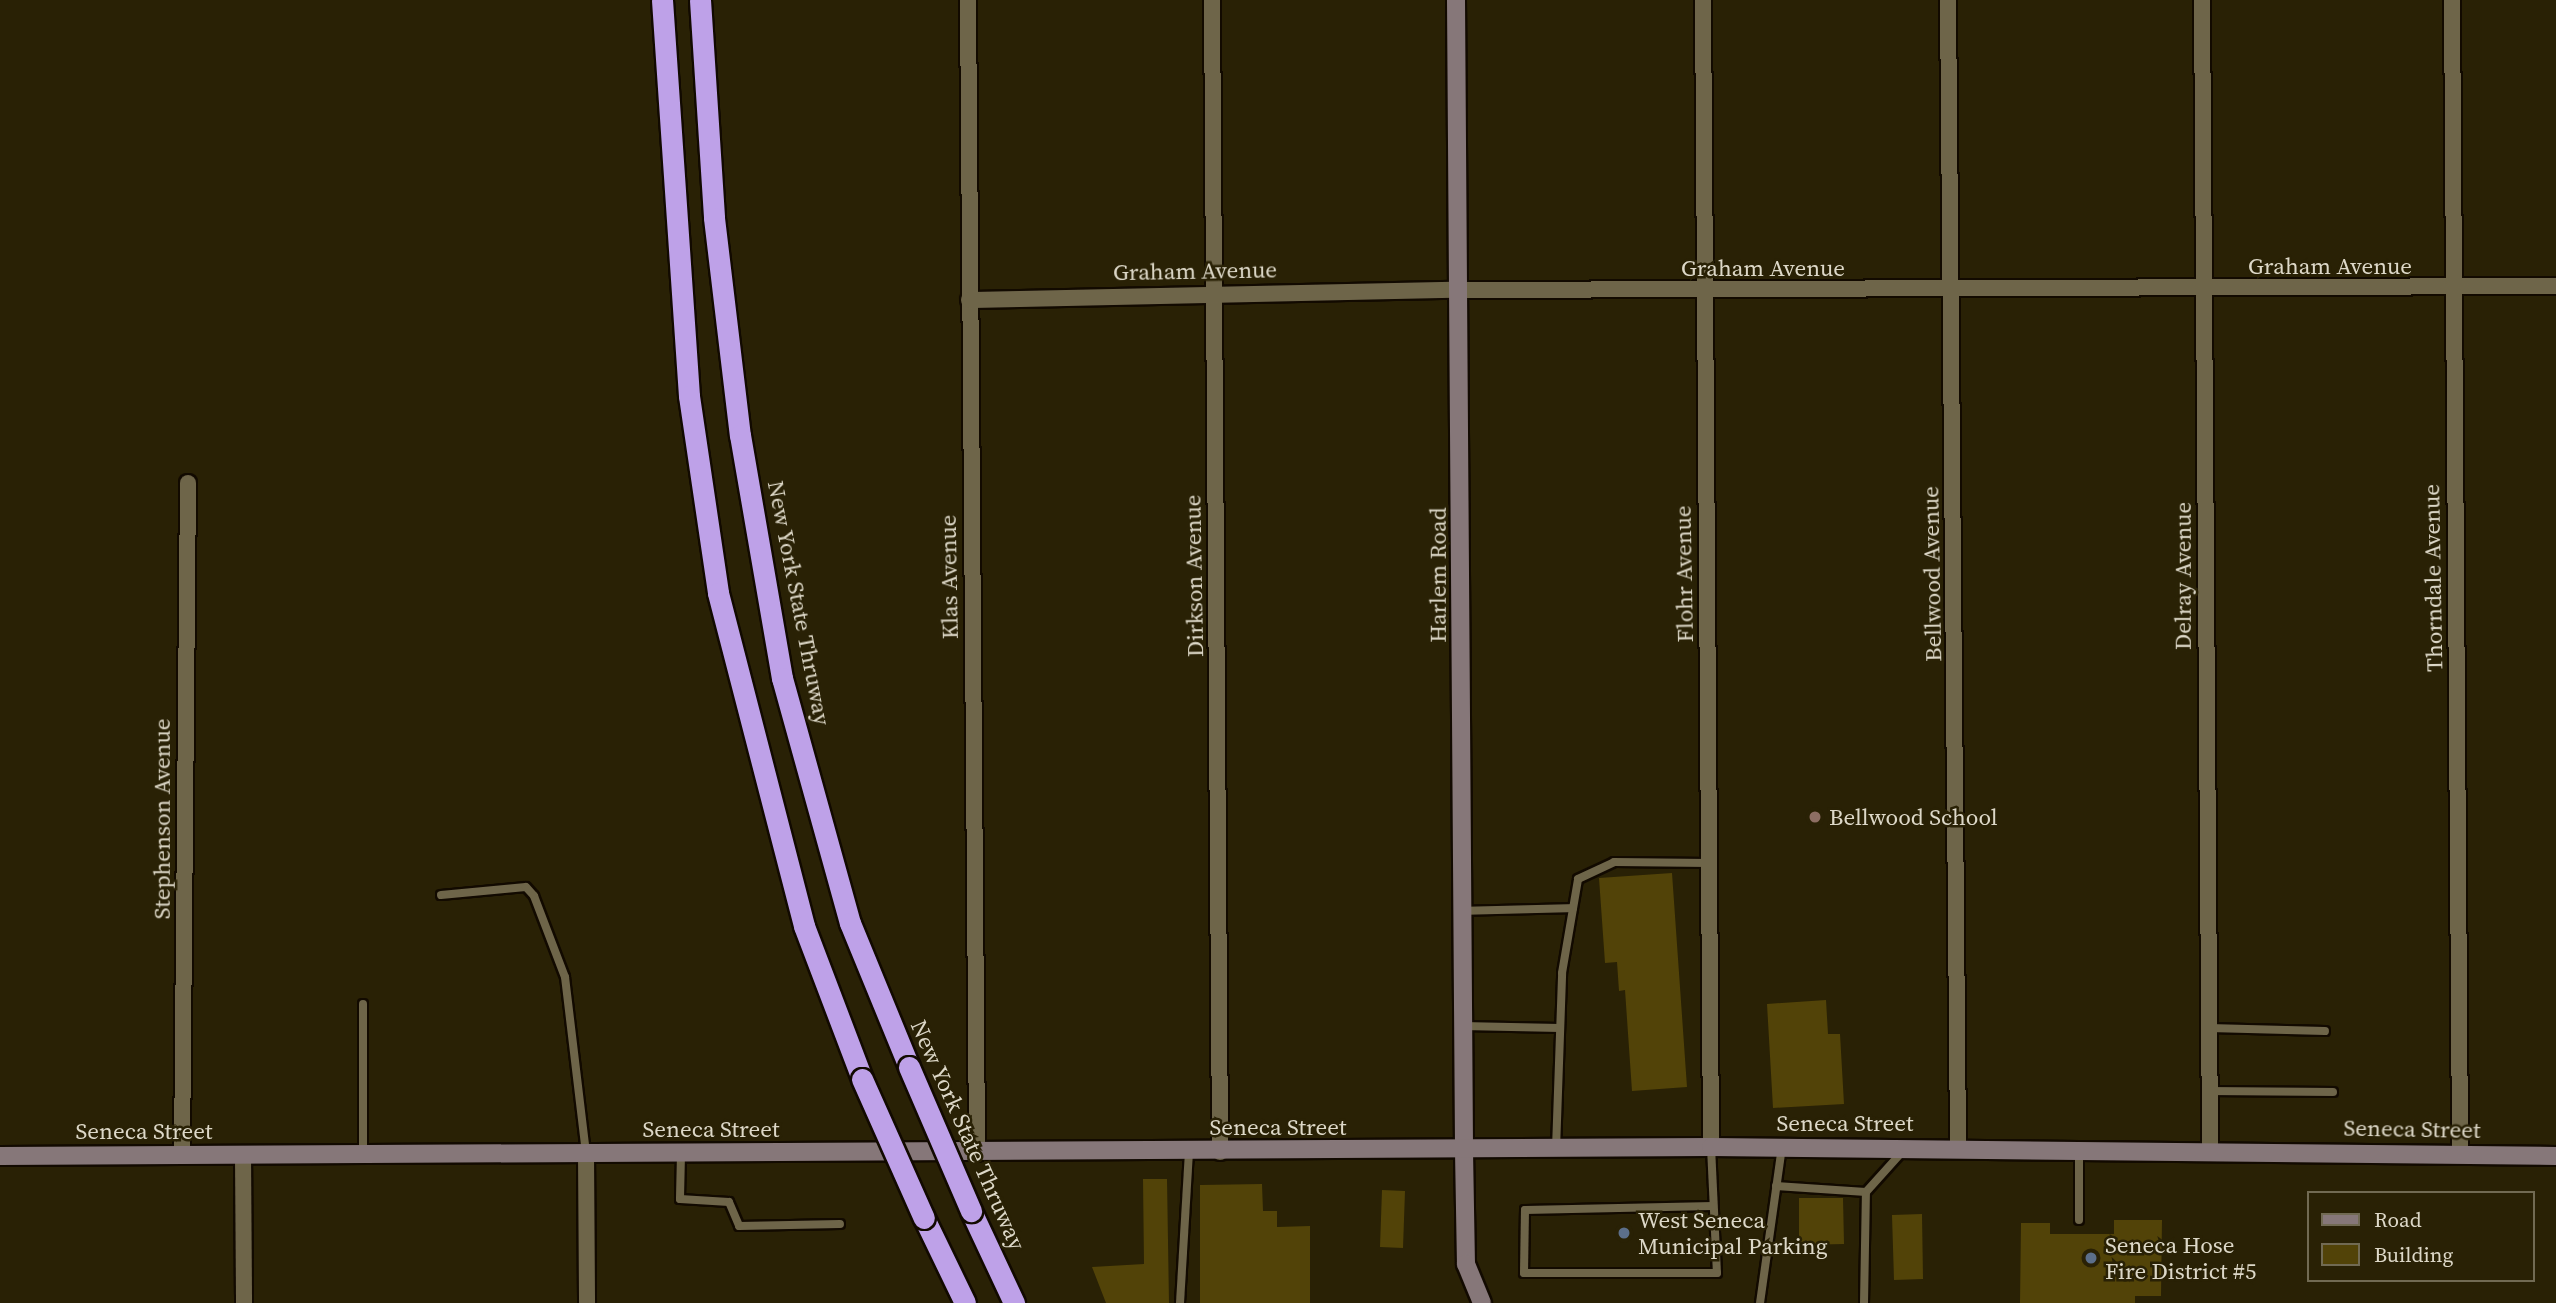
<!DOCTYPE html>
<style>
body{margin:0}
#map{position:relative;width:2556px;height:1303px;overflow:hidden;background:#292105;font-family:"Source Serif 4",serif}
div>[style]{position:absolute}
.building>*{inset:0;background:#524308}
.roads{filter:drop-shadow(2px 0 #120a00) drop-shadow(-2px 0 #120a00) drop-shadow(0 2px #120a00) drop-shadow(0 -2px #120a00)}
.lane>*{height:8px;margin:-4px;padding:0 4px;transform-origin:4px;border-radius:4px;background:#6e6549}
.street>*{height:16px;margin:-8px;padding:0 8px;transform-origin:8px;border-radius:8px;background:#6e6549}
.secondary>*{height:18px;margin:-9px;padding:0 9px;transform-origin:9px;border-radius:9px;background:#867779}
.highway>*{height:21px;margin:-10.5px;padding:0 10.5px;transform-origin:10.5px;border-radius:10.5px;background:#bea1e8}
.bridges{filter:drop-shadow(2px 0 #120a00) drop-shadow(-2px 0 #120a00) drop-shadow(0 2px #120a00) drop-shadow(0 -2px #120a00)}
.highway-bridge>*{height:21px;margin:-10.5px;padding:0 10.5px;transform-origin:10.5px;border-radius:10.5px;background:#bea1e8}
.dots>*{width:19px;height:19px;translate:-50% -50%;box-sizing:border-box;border:4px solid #292105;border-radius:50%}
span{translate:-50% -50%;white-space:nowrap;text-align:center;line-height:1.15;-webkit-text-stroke:5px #292105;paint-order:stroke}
.street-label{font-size:23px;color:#ddd8c8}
.poi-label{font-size:23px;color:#ddd8c8}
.left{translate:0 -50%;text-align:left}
.legend{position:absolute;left:2307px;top:1191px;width:228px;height:91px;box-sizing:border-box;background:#292105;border:2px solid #716a53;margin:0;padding:9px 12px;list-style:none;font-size:21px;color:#ddd8c8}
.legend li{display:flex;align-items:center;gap:14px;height:35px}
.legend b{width:35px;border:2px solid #716a53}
</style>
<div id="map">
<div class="building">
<div style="clip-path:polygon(1672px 873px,1687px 1087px,1632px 1091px,1625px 990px,1619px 991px,1617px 962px,1605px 963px,1599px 878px)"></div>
<div style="clip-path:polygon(1826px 1000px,1828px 1034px,1840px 1034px,1844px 1104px,1773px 1108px,1767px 1004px)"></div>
<div style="clip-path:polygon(1143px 1179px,1167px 1179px,1169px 1303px,1106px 1303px,1092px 1267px,1144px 1264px)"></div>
<div style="clip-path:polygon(1262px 1184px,1263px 1211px,1277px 1211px,1277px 1227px,1310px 1226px,1310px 1303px,1200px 1303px,1200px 1185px)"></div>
<div style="clip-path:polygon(1382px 1190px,1405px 1191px,1403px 1248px,1380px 1247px)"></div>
<div style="clip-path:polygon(1799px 1198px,1843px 1198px,1844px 1244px,1799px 1245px)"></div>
<div style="clip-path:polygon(1922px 1214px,1923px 1279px,1894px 1280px,1892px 1215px)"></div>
<div style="clip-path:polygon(2114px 1220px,2162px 1220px,2161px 1296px,2135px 1296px,2135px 1303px,2020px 1303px,2021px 1223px,2050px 1223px,2050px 1234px,2114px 1234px)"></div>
</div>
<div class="roads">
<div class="lane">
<div style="left:441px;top:895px;width:85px;rotate:-5.4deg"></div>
<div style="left:526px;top:887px;width:12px;rotate:48deg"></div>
<div style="left:534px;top:896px;width:87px;rotate:69.1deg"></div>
<div style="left:565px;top:977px;width:178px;rotate:83.2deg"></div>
<div style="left:1461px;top:911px;width:112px;rotate:-1.5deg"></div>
<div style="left:363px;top:1004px;width:151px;rotate:90deg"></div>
<div style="left:1462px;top:1026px;width:98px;rotate:1.2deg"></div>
<div style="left:2209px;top:1028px;width:116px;rotate:1.5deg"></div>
<div style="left:2210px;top:1091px;width:123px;rotate:0.5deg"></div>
<div style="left:1711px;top:1147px;width:126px;rotate:87.3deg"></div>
<div style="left:1717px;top:1273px;width:193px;rotate:180deg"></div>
<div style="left:1524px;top:1273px;width:63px;rotate:-89.1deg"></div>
<div style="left:1525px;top:1210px;width:188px;rotate:-1.2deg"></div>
<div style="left:1556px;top:1149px;width:176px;rotate:-88deg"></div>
<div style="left:1562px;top:973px;width:95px;rotate:-80.3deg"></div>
<div style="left:1578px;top:879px;width:40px;rotate:-25deg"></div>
<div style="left:1614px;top:862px;width:95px;rotate:0.6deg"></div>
<div style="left:681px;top:1154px;width:45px;rotate:91.3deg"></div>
<div style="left:680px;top:1199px;width:49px;rotate:3.5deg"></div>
<div style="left:729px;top:1202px;width:26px;rotate:67deg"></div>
<div style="left:739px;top:1226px;width:101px;rotate:-1.1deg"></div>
<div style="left:1776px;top:1186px;width:90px;rotate:3.8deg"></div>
<div style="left:1866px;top:1192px;width:54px;rotate:-48deg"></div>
<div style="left:2079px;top:1220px;width:70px;rotate:-90deg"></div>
<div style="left:1180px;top:1303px;width:151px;rotate:-86.6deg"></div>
<div style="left:1760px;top:1303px;width:158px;rotate:-82deg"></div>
<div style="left:1864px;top:1303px;width:111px;rotate:-89deg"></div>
</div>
<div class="street">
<div style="left:968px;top:0;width:1153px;rotate:89.55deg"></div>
<div style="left:1212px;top:0;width:1152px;rotate:89.6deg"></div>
<div style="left:1703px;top:0;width:1147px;rotate:89.6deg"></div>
<div style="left:1948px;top:0;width:1148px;rotate:89.5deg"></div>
<div style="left:2202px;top:0;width:1152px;rotate:89.6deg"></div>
<div style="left:2452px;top:0;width:1154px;rotate:89.6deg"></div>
<div style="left:969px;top:300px;width:488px;rotate:-1.2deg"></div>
<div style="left:1457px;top:290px;width:1099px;rotate:-0.21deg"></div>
<div style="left:586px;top:1154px;width:149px;rotate:89.6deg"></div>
<div style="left:243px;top:1155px;width:148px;rotate:89.6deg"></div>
<div style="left:182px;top:1156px;width:673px;rotate:-89.49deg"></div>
</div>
<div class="secondary">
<div style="left:1456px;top:0;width:1151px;rotate:89.6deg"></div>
<div style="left:1464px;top:1151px;width:113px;rotate:89deg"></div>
<div style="left:1466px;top:1264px;width:42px;rotate:67.7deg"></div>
<div style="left:0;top:1156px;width:1711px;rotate:-0.3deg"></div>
<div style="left:1711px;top:1147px;width:845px;rotate:0.61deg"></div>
</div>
<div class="highway">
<div style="left:662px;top:0;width:397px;rotate:86.1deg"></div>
<div style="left:689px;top:396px;width:199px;rotate:81.6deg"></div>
<div style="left:718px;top:593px;width:344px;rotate:75.5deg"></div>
<div style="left:804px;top:926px;width:164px;rotate:69.2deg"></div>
<div style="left:700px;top:0;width:218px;rotate:86.3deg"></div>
<div style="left:714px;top:218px;width:219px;rotate:83.2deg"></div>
<div style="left:740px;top:435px;width:247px;rotate:80.2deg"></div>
<div style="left:782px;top:678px;width:254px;rotate:74.5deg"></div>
<div style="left:850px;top:923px;width:156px;rotate:67.7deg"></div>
<div style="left:971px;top:1211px;width:102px;rotate:64.9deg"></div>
<div style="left:924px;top:1218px;width:94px;rotate:64.2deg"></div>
</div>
</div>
<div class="bridges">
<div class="highway-bridge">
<div style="left:909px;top:1067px;width:157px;rotate:66.7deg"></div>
<div style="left:862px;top:1079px;width:152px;rotate:66deg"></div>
</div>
</div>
<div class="dots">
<div style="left:1815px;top:817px;background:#8d6e63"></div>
<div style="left:1624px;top:1233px;background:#5c6f8a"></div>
<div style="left:2091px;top:1258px;background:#5c6f8a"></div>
</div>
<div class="street-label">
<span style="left:2330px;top:266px">Graham Avenue</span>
<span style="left:1763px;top:268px">Graham Avenue</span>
<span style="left:1195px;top:271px;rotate:-1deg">Graham Avenue</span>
<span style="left:1684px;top:574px;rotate:-91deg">Flohr Avenue</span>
<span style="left:1932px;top:574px;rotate:-91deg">Bellwood Avenue</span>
<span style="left:1438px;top:575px;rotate:-90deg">Harlem Road</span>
<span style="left:1194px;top:576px;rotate:-91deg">Dirkson Avenue</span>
<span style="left:2183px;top:576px;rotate:-90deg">Delray Avenue</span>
<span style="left:949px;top:577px;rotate:-91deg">Klas Avenue</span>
<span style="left:2433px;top:578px;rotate:-91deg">Thorndale Avenue</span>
<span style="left:799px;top:603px;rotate:79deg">New York State Thruway</span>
<span style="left:162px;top:819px;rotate:-90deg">Stephenson Avenue</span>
<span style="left:1845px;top:1123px">Seneca Street</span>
<span style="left:1278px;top:1127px">Seneca Street</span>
<span style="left:711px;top:1129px">Seneca Street</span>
<span style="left:2412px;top:1129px;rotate:1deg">Seneca Street</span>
<span style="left:144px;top:1131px">Seneca Street</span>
<span style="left:968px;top:1135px;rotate:66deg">New York State Thruway</span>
</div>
<div class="poi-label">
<span class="left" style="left:1829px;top:817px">Bellwood School</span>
<span class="left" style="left:1638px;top:1233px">West Seneca<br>Municipal Parking</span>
<span class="left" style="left:2105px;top:1258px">Seneca Hose<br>Fire District #5</span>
</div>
<ul class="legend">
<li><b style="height:9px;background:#867779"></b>Road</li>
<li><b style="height:19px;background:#524308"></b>Building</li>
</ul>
</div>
